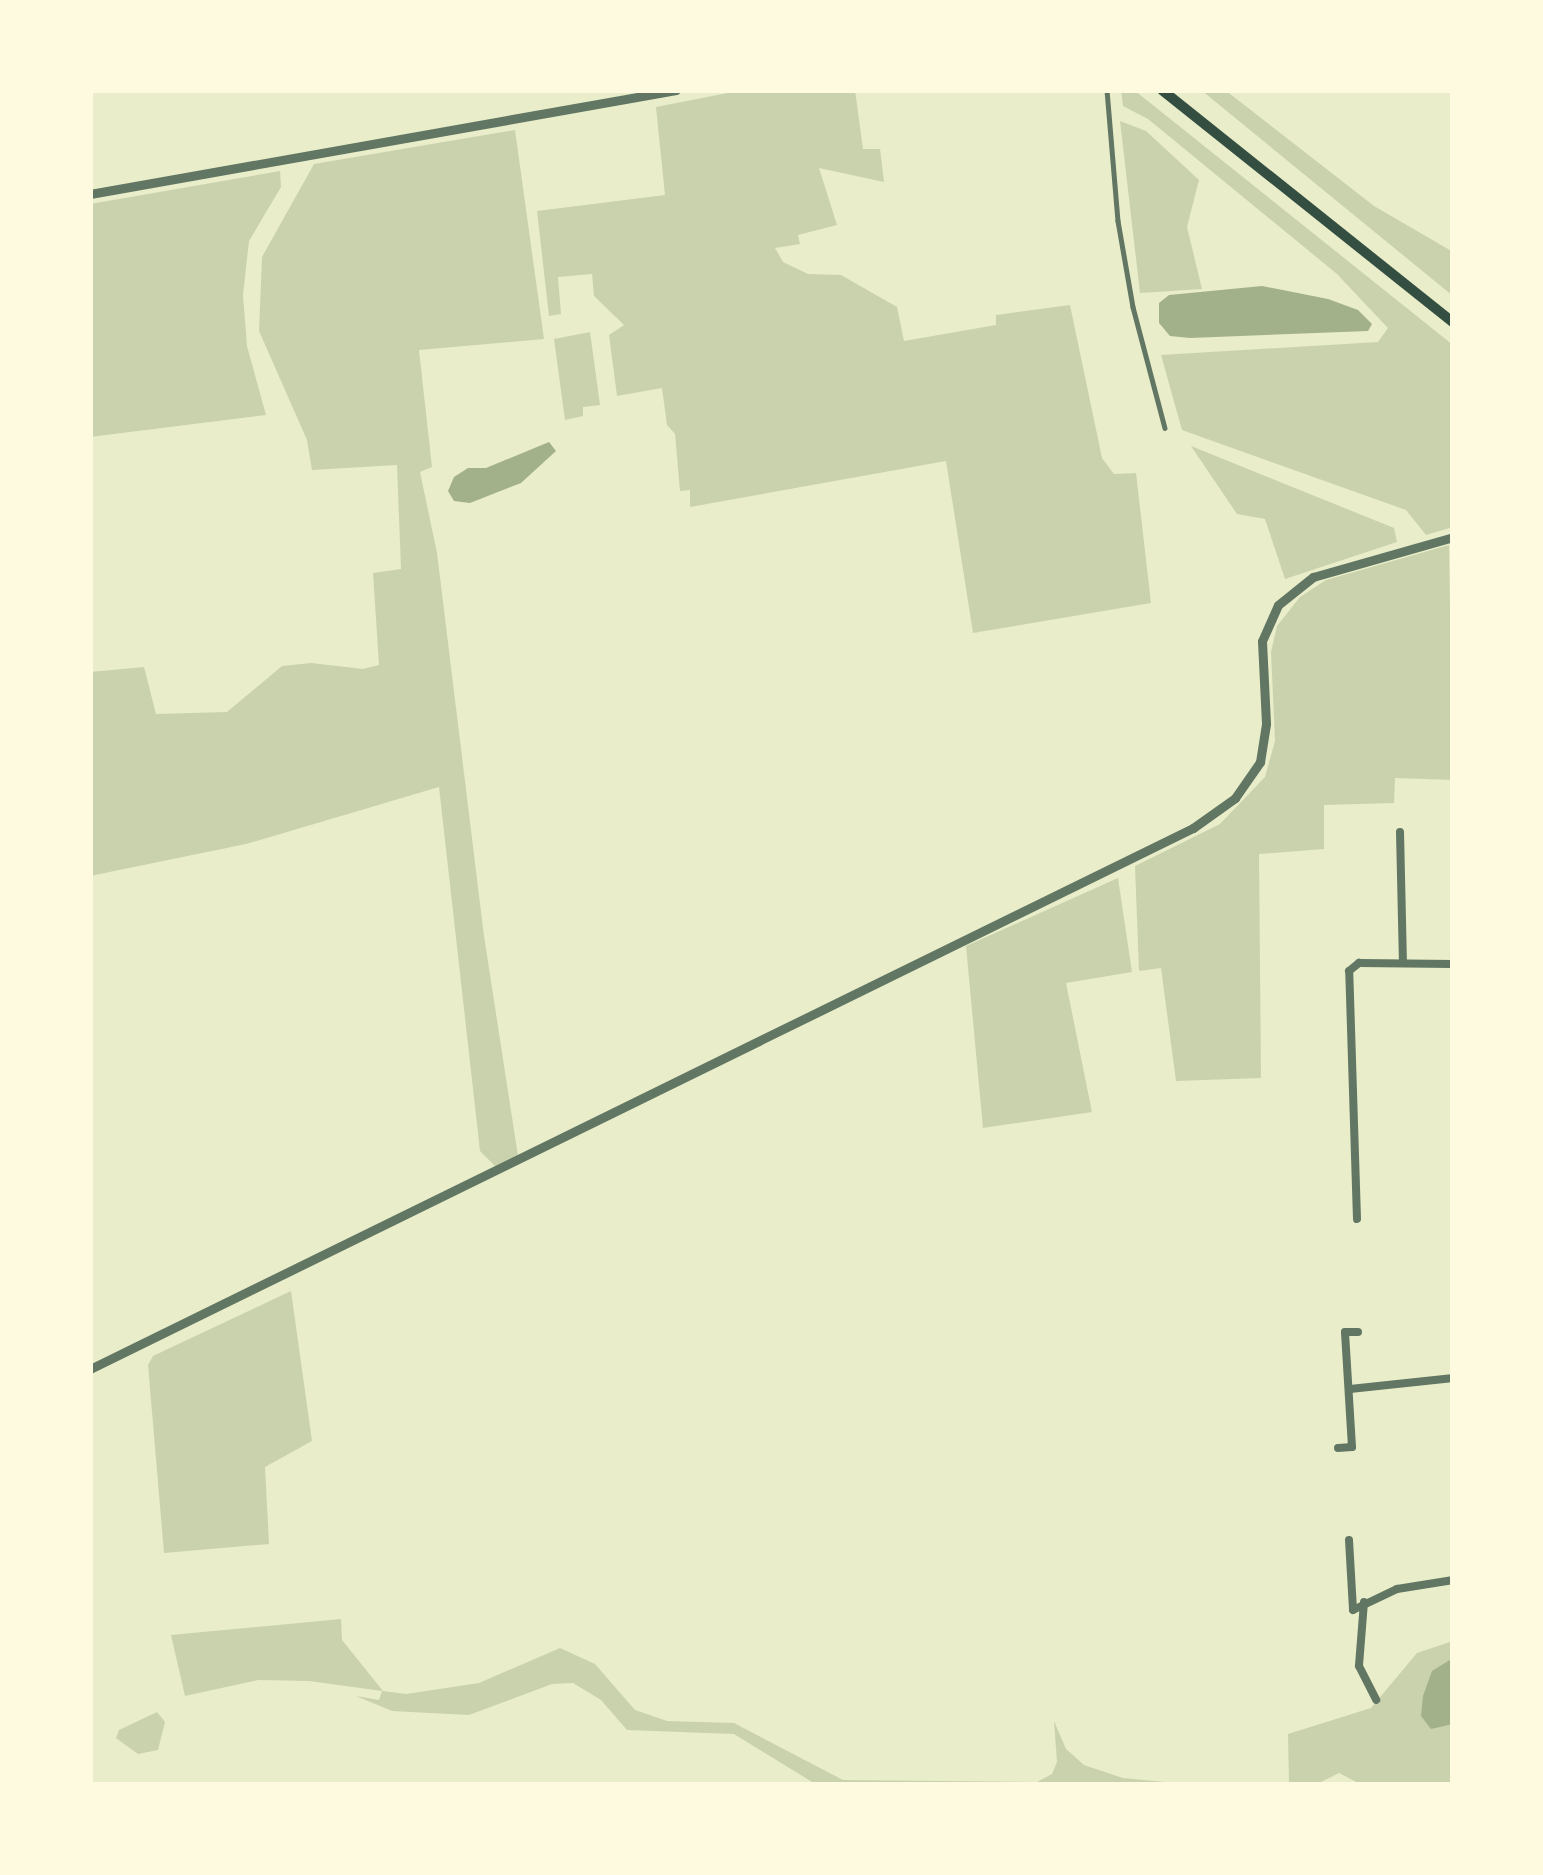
<!DOCTYPE html>
<style>
body{margin:0}
#map{position:relative;width:1543px;height:1875px;overflow:hidden;background:#e9edc9;font-family:"Noto Sans",sans-serif}
div>[style]{position:absolute}
.green>*{inset:0;background:#cad2ad}
.water>*{inset:0;background:#a3b18a}
.service>*{height:4.5px;margin:-2.25px;padding:0 2.25px;transform-origin:2.25px;border-radius:2.25px;background:#617663}
.minor>*{height:8px;margin:-4px;padding:0 4px;transform-origin:4px;border-radius:4px;background:#617663}
.tertiary>*{height:9px;margin:-4.5px;padding:0 4.5px;transform-origin:4.5px;border-radius:4.5px;background:#617663}
.secondary>*{height:10px;margin:-5px;padding:0 5px;transform-origin:5px;border-radius:5px;background:#344e41}
span{translate:-50% -50%;white-space:nowrap;text-align:center;line-height:1.15;-webkit-text-stroke:9px #fefae0;paint-order:stroke}
.frame{position:absolute;inset:0;border:93px solid #fefae0;pointer-events:none}
</style>
<div id="map">
<div class="green">
<div style="clip-path:polygon(743px 90px,855px 90px,863px 149px,880px 149px,884px 182px,819px 168px,837px 225px,798px 235px,800px 244px,775px 248px,783px 262px,808px 274px,841px 275px,897px 307px,904px 341px,996px 325px,996px 315px,1070px 305px,1102px 458px,1114px 474px,1136px 473px,1151px 603px,973px 633px,946px 461px,690px 507px,690px 490px,680px 491px,675px 434px,667px 425px,662px 388px,617px 396px,609px 335px,624px 325px,594px 296px,592px 274px,558px 277px,561px 314px,549px 316px,537px 211px,665px 195px,656px 107px)"></div>
<div style="clip-path:polygon(1121px 90px,1134px 90px,1453px 345px,1453px 527px,1426px 535px,1406px 510px,1182px 430px,1161px 355px,1378px 342px,1388px 328px,1337px 274px,1148px 119px,1123px 106px)"></div>
<div style="clip-path:polygon(1201px 90px,1225px 90px,1374px 206px,1453px 252px,1453px 296px)"></div>
<div style="clip-path:polygon(1120px 121px,1146px 131px,1199px 180px,1187px 227px,1202px 289px,1140px 293px)"></div>
<div style="clip-path:polygon(515px 130px,544px 339px,419px 350px,432px 467px,420px 472px,437px 553px,484px 936px,518px 1156px,495px 1166px,480px 1151px,439px 787px,246px 844px,90px 876px,90px 672px,144px 667px,156px 714px,227px 712px,282px 666px,311px 663px,363px 669px,379px 665px,373px 573px,401px 569px,397px 465px,312px 470px,307px 440px,259px 331px,262px 257px,314px 164px)"></div>
<div style="clip-path:polygon(280px 171px,281px 187px,249px 241px,243px 295px,247px 346px,266px 415px,90px 437px,90px 204px)"></div>
<div style="clip-path:polygon(590px 332px,600px 405px,583px 407px,583px 416px,565px 420px,554px 339px)"></div>
<div style="clip-path:polygon(1191px 446px,1394px 528px,1397px 542px,1285px 579px,1265px 519px,1237px 514px)"></div>
<div style="clip-path:polygon(1449px 545px,1453px 780px,1395px 778px,1394px 803px,1324px 805px,1324px 849px,1259px 854px,1261px 1078px,1176px 1081px,1161px 968px,1139px 971px,1135px 866px,1220px 824px,1265px 777px,1275px 741px,1271px 652px,1277px 626px,1300px 597px,1326px 580px)"></div>
<div style="clip-path:polygon(1118px 878px,1132px 972px,1066px 983px,1092px 1112px,983px 1128px,966px 946px)"></div>
<div style="clip-path:polygon(291px 1291px,312px 1441px,265px 1467px,269px 1544px,164px 1553px,148px 1365px,153px 1356px)"></div>
<div style="clip-path:polygon(341px 1619px,342px 1640px,383px 1691px,406px 1694px,479px 1683px,560px 1648px,595px 1664px,635px 1710px,667px 1721px,734px 1723px,843px 1780px,1037px 1782px,1052px 1774px,1057px 1762px,1054px 1721px,1066px 1749px,1084px 1765px,1123px 1778px,1196px 1785px,817px 1785px,734px 1734px,627px 1730px,601px 1700px,573px 1683px,552px 1684px,469px 1715px,392px 1711px,356px 1696px,379px 1700px,382px 1691px,309px 1681px,258px 1680px,185px 1696px,171px 1635px)"></div>
<div style="clip-path:polygon(1453px 1641px,1453px 1785px,1362px 1785px,1339px 1773px,1315px 1785px,1289px 1785px,1288px 1734px,1371px 1708px,1417px 1653px)"></div>
<div style="clip-path:polygon(157px 1712px,165px 1722px,158px 1750px,138px 1754px,116px 1738px,119px 1730px)"></div>
</div>
<div class="water">
<div style="clip-path:polygon(1262px 286px,1328px 299px,1358px 310px,1372px 324px,1368px 331px,1190px 338px,1170px 336px,1159px 323px,1159px 303px,1169px 295px)"></div>
<div style="clip-path:polygon(549px 442px,556px 451px,521px 483px,470px 503px,454px 501px,448px 491px,454px 477px,468px 468px,486px 468px)"></div>
<div style="clip-path:polygon(1453px 1658px,1453px 1724px,1431px 1729px,1421px 1716px,1423px 1696px,1432px 1671px)"></div>
</div>
<div class="service">
<div style="left:1107px;top:90px;width:131px;rotate:85.2deg"></div>
<div style="left:1118px;top:221px;width:87px;rotate:80.1deg"></div>
<div style="left:1133px;top:307px;width:125px;rotate:75.2deg"></div>
</div>
<div class="minor">
<div style="left:1400px;top:832px;width:129px;rotate:88.7deg"></div>
<div style="left:1357px;top:1219px;width:248px;rotate:-91.8deg"></div>
<div style="left:1349px;top:971px;width:13px;rotate:-39deg"></div>
<div style="left:1359px;top:963px;width:94px;rotate:0.6deg"></div>
<div style="left:1350px;top:1389px;width:104px;rotate:-6.1deg"></div>
<div style="left:1338px;top:1448px;width:14px;rotate:-4deg"></div>
<div style="left:1352px;top:1447px;width:115px;rotate:-93.5deg"></div>
<div style="left:1345px;top:1332px;width:13px"></div>
<div style="left:1349px;top:1540px;width:70px;rotate:86.7deg"></div>
<div style="left:1353px;top:1610px;width:49px;rotate:-25.5deg"></div>
<div style="left:1397px;top:1589px;width:57px;rotate:-9.1deg"></div>
<div style="left:1364px;top:1602px;width:64px;rotate:94.5deg"></div>
<div style="left:1359px;top:1666px;width:38px;rotate:63deg"></div>
</div>
<div class="tertiary">
<div style="left:90px;top:194px;width:595px;rotate:-10.06deg"></div>
<div style="left:90px;top:1369px;width:1229px;rotate:-26.13deg"></div>
<div style="left:1193px;top:828px;width:52px;rotate:-35.5deg"></div>
<div style="left:1235px;top:798px;width:44px;rotate:-55.2deg"></div>
<div style="left:1260px;top:762px;width:39px;rotate:-81deg"></div>
<div style="left:1266px;top:723px;width:82px;rotate:-92.8deg"></div>
<div style="left:1262px;top:641px;width:39px;rotate:-66deg"></div>
<div style="left:1278px;top:605px;width:45px;rotate:-38.7deg"></div>
<div style="left:1313px;top:577px;width:146px;rotate:-15.9deg"></div>
</div>
<div class="secondary">
<div style="left:1162px;top:90px;width:372px;rotate:38.6deg"></div>
</div>
<div class="frame"></div>
</div>
